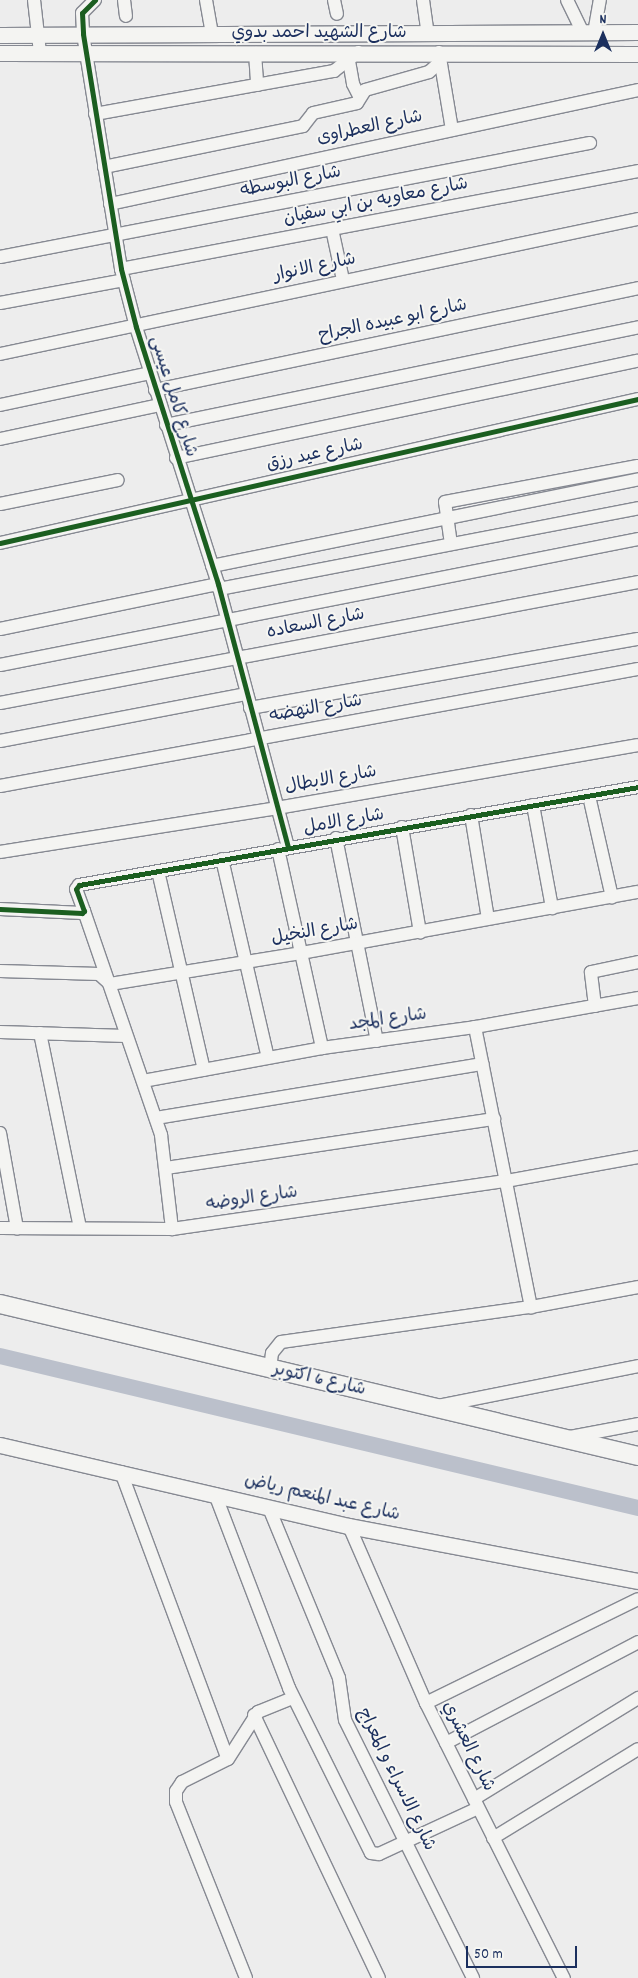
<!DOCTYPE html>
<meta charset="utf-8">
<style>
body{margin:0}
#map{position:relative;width:638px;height:1978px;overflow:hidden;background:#ededed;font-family:Dekko,"Playpen Sans Arabic",sans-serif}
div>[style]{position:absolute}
.canal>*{height:16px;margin:-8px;padding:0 8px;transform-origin:8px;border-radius:8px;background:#bbc0cb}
.roads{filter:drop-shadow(1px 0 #868992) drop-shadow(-1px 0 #868992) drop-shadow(0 1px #868992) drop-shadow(0 -1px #868992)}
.minor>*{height:12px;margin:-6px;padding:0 6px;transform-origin:6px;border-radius:6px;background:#f4f4f2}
.tertiary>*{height:15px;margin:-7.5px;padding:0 7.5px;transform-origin:7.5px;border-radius:7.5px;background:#f4f4f2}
.secondary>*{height:18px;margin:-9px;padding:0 9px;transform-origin:9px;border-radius:9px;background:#f4f4f2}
.cycleway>*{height:5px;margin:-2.5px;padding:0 2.5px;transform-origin:2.5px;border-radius:2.5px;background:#1b5e20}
span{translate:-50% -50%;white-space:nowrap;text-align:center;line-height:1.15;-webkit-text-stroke:4px #f6f6f2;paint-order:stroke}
.street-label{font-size:18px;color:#1b2f5e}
.north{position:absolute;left:578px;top:10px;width:50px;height:50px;-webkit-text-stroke:4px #f6f6f2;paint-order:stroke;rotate:0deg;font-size:14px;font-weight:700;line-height:20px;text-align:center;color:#1b2f5e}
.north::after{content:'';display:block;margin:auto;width:18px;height:22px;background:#1b2f5e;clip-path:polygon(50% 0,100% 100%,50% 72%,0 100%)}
.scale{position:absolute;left:466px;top:1946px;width:111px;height:22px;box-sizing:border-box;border:2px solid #1b2f5e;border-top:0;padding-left:6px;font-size:15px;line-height:18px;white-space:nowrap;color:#1b2f5e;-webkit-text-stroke:4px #f6f6f2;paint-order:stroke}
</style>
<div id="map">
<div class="canal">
<div style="left:0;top:1356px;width:656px;rotate:13.4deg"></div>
</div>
<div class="roads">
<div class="minor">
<div style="left:34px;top:0;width:53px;rotate:83.5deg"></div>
<div style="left:95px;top:0;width:18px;rotate:135deg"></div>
<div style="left:82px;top:13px;width:21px;rotate:87deg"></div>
<div style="left:83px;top:34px;width:238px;rotate:80.8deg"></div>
<div style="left:121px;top:269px;width:60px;rotate:75.5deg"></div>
<div style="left:136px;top:327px;width:270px;rotate:72.3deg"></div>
<div style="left:218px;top:584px;width:272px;rotate:75.1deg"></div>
<div style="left:124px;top:0;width:16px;rotate:83deg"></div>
<div style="left:206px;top:0;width:35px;rotate:80deg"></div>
<div style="left:334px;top:0;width:14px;rotate:78deg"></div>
<div style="left:423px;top:0;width:34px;rotate:82deg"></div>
<div style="left:567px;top:0;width:37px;rotate:64deg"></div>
<div style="left:594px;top:33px;width:34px;rotate:-80deg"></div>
<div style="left:255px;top:53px;width:32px;rotate:86deg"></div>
<div style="left:440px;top:58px;width:73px;rotate:80.5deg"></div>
<div style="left:349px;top:61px;width:23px;rotate:80deg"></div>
<div style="left:353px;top:84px;width:13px;rotate:63deg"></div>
<div style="left:95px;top:114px;width:243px;rotate:-10.2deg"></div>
<div style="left:334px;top:71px;width:31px;rotate:-38deg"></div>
<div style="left:104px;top:167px;width:203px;rotate:-11.6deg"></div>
<div style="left:303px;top:126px;width:16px;rotate:-52deg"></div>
<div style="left:313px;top:113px;width:45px;rotate:-12.8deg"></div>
<div style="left:357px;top:103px;width:15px;rotate:-58deg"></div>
<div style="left:365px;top:90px;width:66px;rotate:-15.7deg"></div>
<div style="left:429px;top:72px;width:12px;rotate:-42deg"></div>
<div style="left:438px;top:64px;width:12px;rotate:-85deg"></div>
<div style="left:110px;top:204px;width:540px;rotate:-12.18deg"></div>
<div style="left:332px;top:229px;width:52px;rotate:77.8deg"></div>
<div style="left:0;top:257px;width:601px;rotate:-10.94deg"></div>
<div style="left:121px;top:269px;width:526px;rotate:-10.73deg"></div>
<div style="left:0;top:303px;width:126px;rotate:-10.5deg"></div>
<div style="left:0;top:354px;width:652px;rotate:-11.95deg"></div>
<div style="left:155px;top:390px;width:494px;rotate:-11.9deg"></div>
<div style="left:0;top:405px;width:153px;rotate:-12deg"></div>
<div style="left:166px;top:425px;width:482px;rotate:-11.7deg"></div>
<div style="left:0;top:439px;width:164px;rotate:-12deg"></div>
<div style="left:176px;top:458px;width:472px;rotate:-11.9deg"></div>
<div style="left:0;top:504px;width:120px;rotate:-11.5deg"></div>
<div style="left:0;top:543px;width:654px;rotate:-12.72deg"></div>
<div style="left:451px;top:544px;width:42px;rotate:-98.1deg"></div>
<div style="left:445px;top:502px;width:196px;rotate:-10.6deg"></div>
<div style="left:212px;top:566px;width:435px;rotate:-11.5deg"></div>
<div style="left:219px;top:589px;width:427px;rotate:-10.9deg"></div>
<div style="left:0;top:629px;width:223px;rotate:-11.7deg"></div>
<div style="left:0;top:665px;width:650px;rotate:-11.17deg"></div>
<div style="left:0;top:703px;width:649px;rotate:-10.74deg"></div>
<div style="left:250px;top:708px;width:394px;rotate:-10.1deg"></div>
<div style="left:0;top:741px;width:251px;rotate:-10.8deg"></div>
<div style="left:0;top:786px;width:649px;rotate:-10.39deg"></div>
<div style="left:589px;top:796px;width:104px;rotate:77.2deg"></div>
<div style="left:533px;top:805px;width:105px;rotate:79.5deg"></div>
<div style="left:471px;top:815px;width:105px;rotate:80.7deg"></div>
<div style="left:402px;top:827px;width:107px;rotate:80.3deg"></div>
<div style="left:336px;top:838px;width:207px;rotate:78.6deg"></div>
<div style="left:278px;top:849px;width:204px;rotate:77.5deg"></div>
<div style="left:0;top:852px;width:280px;rotate:-9deg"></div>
<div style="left:277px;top:808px;width:366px;rotate:-9.9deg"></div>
<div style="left:222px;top:859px;width:204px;rotate:77deg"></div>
<div style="left:158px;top:871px;width:204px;rotate:77deg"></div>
<div style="left:0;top:909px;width:82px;rotate:2.8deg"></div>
<div style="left:82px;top:913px;width:3px;rotate:-45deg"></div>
<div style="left:84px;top:911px;width:23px;rotate:-110deg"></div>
<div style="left:76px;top:889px;width:5px;rotate:-53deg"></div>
<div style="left:79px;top:885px;width:568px;rotate:-9.94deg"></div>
<div style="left:84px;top:911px;width:237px;rotate:71deg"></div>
<div style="left:161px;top:1135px;width:95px;rotate:83.3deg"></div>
<div style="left:0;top:971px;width:99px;rotate:1.7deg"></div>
<div style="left:99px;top:974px;width:15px;rotate:42deg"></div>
<div style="left:110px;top:984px;width:193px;rotate:-9.2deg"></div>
<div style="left:301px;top:953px;width:342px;rotate:-10.3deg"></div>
<div style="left:595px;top:1006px;width:34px;rotate:-97deg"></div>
<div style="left:591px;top:972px;width:48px;rotate:-12deg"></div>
<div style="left:475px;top:1027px;width:286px;rotate:78.7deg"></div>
<div style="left:0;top:1032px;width:126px;rotate:1.8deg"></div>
<div style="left:40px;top:1033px;width:199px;rotate:78.4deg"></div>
<div style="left:143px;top:1081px;width:182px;rotate:-10.4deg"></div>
<div style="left:322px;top:1048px;width:154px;rotate:-7.8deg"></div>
<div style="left:475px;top:1027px;width:166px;rotate:-10.1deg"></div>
<div style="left:156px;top:1118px;width:331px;rotate:-9.4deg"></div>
<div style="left:0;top:1133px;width:97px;rotate:79.9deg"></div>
<div style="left:166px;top:1168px;width:332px;rotate:-8.5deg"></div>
<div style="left:0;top:1228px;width:172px;rotate:0.3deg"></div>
<div style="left:172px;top:1229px;width:337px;rotate:-8.2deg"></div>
<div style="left:506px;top:1181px;width:134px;rotate:-10.3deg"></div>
<div style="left:270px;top:1369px;width:16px;rotate:-83deg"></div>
<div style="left:272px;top:1353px;width:14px;rotate:-51deg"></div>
<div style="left:281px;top:1342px;width:252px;rotate:-8deg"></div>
<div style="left:531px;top:1307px;width:109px;rotate:-10.6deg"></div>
<div style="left:438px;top:1406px;width:204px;rotate:-11.3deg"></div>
<div style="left:570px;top:1437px;width:69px;rotate:-10.8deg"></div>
<div style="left:121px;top:1472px;width:306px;rotate:69.6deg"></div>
<div style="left:215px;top:1494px;width:208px;rotate:69.1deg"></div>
<div style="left:289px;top:1688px;width:184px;rotate:63.6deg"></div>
<div style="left:371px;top:1853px;width:8px;rotate:7deg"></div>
<div style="left:379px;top:1854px;width:109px;rotate:-24.9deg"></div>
<div style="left:269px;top:1508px;width:184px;rotate:67.6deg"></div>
<div style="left:339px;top:1678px;width:42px;rotate:81.9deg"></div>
<div style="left:345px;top:1720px;width:288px;rotate:63.6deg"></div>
<div style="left:349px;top:1526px;width:193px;rotate:66.5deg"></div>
<div style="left:426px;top:1703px;width:308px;rotate:63.4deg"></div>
<div style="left:426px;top:1703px;width:236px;rotate:-26.1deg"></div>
<div style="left:254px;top:1715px;width:291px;rotate:64.6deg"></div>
<div style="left:446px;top:1743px;width:217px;rotate:-27.7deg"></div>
<div style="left:474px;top:1799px;width:193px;rotate:-31.6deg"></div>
<div style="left:493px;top:1838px;width:170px;rotate:-31.5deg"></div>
<div style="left:246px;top:1978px;width:189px;rotate:-111.7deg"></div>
<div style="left:176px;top:1802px;width:11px;rotate:-90deg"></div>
<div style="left:176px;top:1791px;width:11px;rotate:-56deg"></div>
<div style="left:182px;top:1782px;width:51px;rotate:-26.6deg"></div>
<div style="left:228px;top:1759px;width:56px;rotate:-57.4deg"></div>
<div style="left:258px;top:1712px;width:38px;rotate:-22deg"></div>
</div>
<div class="tertiary">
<div style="left:0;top:35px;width:638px;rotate:-0.27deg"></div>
<div style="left:0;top:53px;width:638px;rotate:0.09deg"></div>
<div style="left:0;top:1445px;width:358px;rotate:13.1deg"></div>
<div style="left:349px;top:1526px;width:294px;rotate:10.8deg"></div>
</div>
<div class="secondary">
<div style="left:0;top:1304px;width:656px;rotate:13.4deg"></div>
</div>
</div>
<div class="cycleway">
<div style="left:95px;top:0;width:18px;rotate:135deg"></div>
<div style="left:82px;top:13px;width:21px;rotate:87deg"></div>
<div style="left:83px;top:34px;width:238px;rotate:80.8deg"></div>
<div style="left:121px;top:269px;width:60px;rotate:75.5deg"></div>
<div style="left:136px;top:327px;width:270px;rotate:72.3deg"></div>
<div style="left:218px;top:584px;width:272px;rotate:75.1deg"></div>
<div style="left:0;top:543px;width:654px;rotate:-12.72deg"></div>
<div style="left:0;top:909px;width:82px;rotate:2.8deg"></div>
<div style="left:82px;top:913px;width:3px;rotate:-45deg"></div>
<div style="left:84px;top:911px;width:23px;rotate:-110deg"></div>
<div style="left:76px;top:889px;width:5px;rotate:-53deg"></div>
<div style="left:79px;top:885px;width:568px;rotate:-9.94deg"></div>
</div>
<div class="street-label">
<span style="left:319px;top:34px">شارع الشهيد احمد بدوي</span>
<span style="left:370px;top:129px;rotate:-12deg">شارع العطراوى</span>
<span style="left:291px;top:183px;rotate:-11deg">شارع البوسطه</span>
<span style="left:376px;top:203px;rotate:-11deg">شارع معاويه بن ابي سفيان</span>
<span style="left:315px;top:269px;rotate:-12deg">شارع الانوار</span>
<span style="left:393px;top:322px;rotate:-12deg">شارع ابو عبيده الجراح</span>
<span style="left:172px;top:397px;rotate:73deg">شارع كامل عيسى</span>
<span style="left:315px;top:456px;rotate:-12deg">شارع عيد رزق</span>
<span style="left:316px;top:625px;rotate:-11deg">شارع السعاده</span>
<span style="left:316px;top:710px;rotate:-10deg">شارع النهضه</span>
<span style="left:331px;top:781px;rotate:-10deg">شارع الابطال</span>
<span style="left:344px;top:823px;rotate:-10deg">شارع الامل</span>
<span style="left:315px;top:933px;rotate:-10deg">شارع النخيل</span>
<span style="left:388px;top:1021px;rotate:-8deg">شارع المجد</span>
<span style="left:252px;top:1200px;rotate:-8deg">شارع الروضه</span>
<span style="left:319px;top:1381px;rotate:13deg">شارع 6 اكتوبر</span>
<span style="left:322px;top:1499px;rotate:13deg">شارع عبد المنعم رياض</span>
<span style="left:467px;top:1747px;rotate:64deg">شارع العشري</span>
<span style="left:395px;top:1780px;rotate:64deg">شارع الاسراء و المعراج</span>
</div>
<div class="north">N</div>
<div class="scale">50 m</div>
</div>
